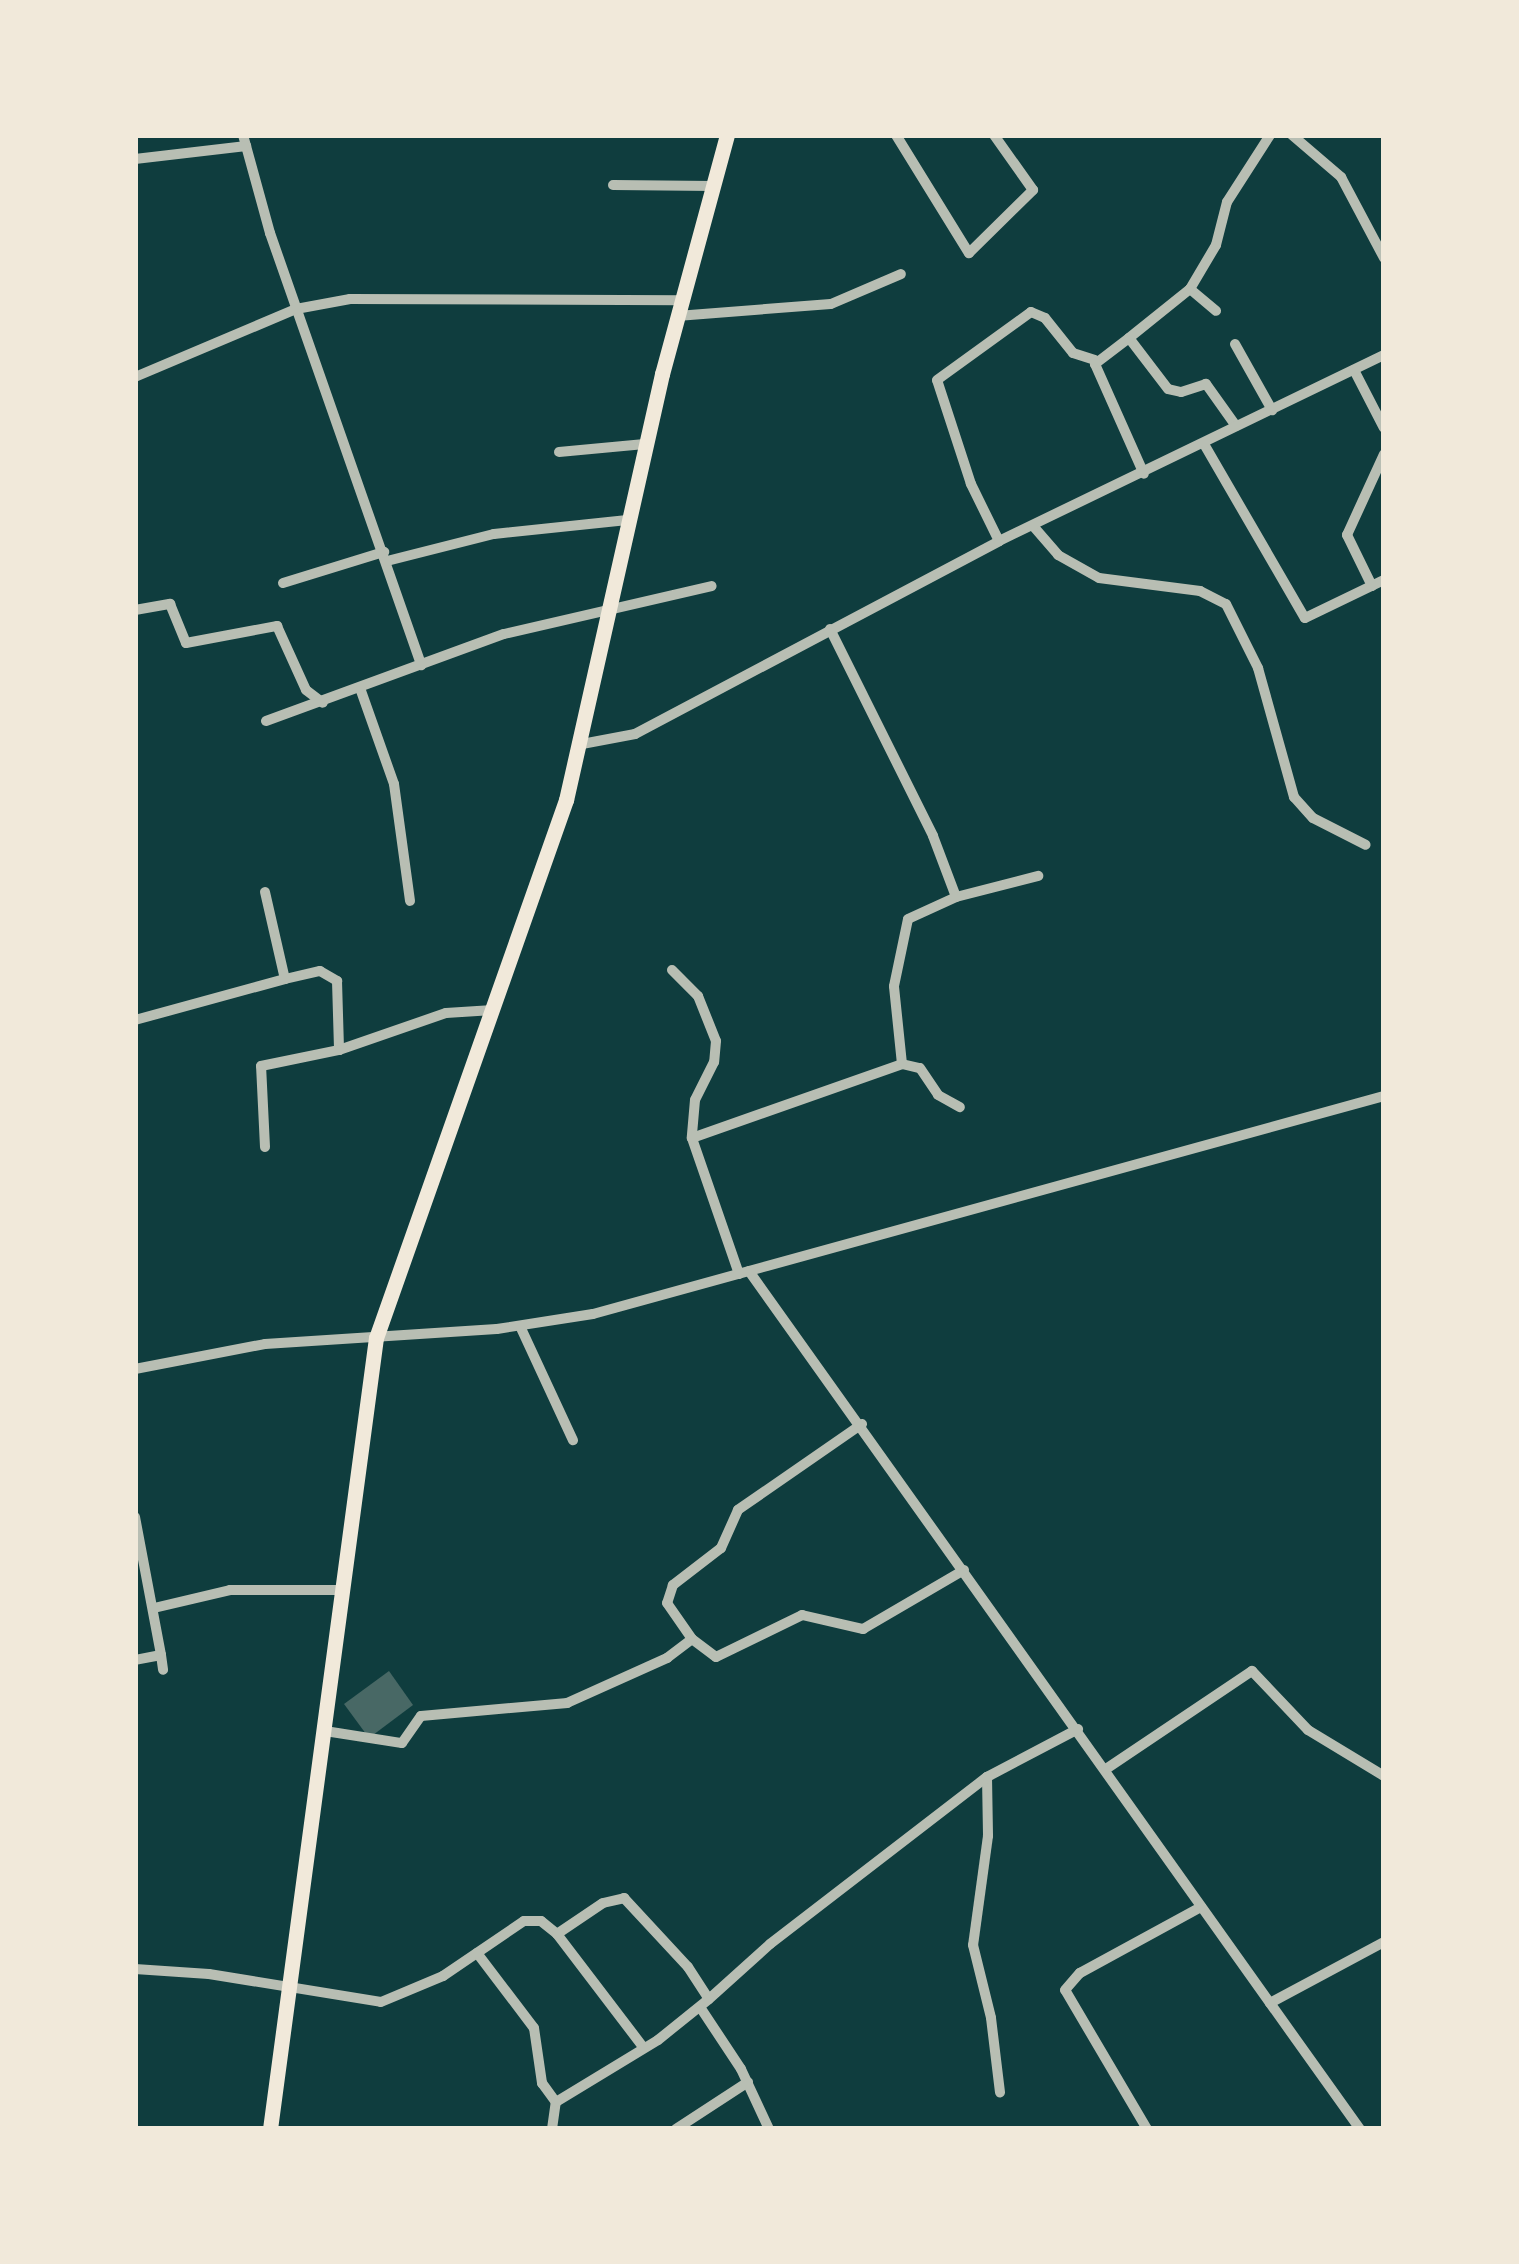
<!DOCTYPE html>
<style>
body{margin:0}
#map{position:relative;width:1519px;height:2264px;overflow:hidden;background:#0f3d3e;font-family:"Fira Sans",sans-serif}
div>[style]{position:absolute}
.building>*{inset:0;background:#486865}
.minor>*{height:10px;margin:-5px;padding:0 5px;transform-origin:5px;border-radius:5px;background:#b8beb3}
.primary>*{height:15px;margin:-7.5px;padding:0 7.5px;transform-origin:7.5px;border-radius:7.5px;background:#f1e9da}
span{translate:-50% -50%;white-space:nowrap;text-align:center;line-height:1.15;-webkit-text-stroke:9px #f1e9da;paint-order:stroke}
.frame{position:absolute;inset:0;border:138px solid #f1e9da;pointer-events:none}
</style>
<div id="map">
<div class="building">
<div style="clip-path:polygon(389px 1671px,413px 1705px,369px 1738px,344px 1704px)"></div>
</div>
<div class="minor">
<div style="left:243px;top:135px;width:102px;rotate:74.6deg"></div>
<div style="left:270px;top:233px;width:458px;rotate:70.7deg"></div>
<div style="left:896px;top:135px;width:139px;rotate:58.3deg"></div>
<div style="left:969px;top:253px;width:90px;rotate:-44.5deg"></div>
<div style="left:1033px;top:190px;width:67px;rotate:-125.3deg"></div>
<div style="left:1292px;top:135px;width:65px;rotate:40.6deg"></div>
<div style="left:1341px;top:177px;width:92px;rotate:62deg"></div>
<div style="left:135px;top:159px;width:112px;rotate:-6.7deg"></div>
<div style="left:613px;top:185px;width:100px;rotate:0.6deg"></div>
<div style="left:1190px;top:289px;width:34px;rotate:40deg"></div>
<div style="left:677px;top:316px;width:154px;rotate:-4.5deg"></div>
<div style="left:831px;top:304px;width:76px;rotate:-23.2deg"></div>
<div style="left:1129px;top:338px;width:43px;rotate:142.6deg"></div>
<div style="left:1095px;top:364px;width:120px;rotate:66deg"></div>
<div style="left:1235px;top:344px;width:76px;rotate:60.7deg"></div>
<div style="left:1354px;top:370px;width:65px;rotate:62.7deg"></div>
<div style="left:135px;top:377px;width:175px;rotate:-22.9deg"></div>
<div style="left:296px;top:309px;width:55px;rotate:-10.5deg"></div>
<div style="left:350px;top:299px;width:331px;rotate:0.2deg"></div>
<div style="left:1236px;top:426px;width:52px;rotate:-125.5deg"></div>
<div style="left:1206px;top:384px;width:26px;rotate:162deg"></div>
<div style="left:1181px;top:392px;width:13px;rotate:-167deg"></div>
<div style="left:1168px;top:389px;width:64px;rotate:-127.4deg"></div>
<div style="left:1129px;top:338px;width:78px;rotate:-38.8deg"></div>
<div style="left:1190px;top:289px;width:51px;rotate:-59.4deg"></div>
<div style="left:1216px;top:245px;width:44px;rotate:-75.7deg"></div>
<div style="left:1227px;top:202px;width:80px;rotate:-57.3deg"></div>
<div style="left:1204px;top:444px;width:201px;rotate:59.9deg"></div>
<div style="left:1305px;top:618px;width:88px;rotate:-25.7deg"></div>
<div style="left:559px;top:452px;width:86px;rotate:-5.3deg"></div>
<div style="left:1034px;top:527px;width:37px;rotate:49deg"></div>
<div style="left:1058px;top:555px;width:47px;rotate:29.3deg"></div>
<div style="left:1099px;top:578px;width:102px;rotate:7.3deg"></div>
<div style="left:1200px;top:591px;width:29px;rotate:27deg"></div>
<div style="left:1226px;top:604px;width:72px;rotate:63.4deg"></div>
<div style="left:1258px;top:668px;width:134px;rotate:74.4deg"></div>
<div style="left:1294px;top:797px;width:28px;rotate:48deg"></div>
<div style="left:1313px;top:818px;width:59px;rotate:27deg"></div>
<div style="left:999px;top:541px;width:64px;rotate:-116.2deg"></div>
<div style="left:971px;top:484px;width:109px;rotate:-108.1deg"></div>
<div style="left:937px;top:380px;width:116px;rotate:-35.9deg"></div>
<div style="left:1031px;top:312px;width:15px;rotate:23deg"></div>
<div style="left:1045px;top:318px;width:45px;rotate:51.3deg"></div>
<div style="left:1073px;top:353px;width:23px;rotate:18deg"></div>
<div style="left:387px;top:561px;width:110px;rotate:-14.2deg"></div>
<div style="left:494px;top:534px;width:134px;rotate:-6deg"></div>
<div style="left:283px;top:583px;width:106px;rotate:-17.1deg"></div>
<div style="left:1372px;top:586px;width:57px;rotate:-116.1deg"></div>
<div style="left:1347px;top:535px;width:89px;rotate:-65.4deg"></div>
<div style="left:135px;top:610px;width:36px;rotate:-10deg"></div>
<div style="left:170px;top:604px;width:42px;rotate:67.7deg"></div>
<div style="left:186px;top:643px;width:93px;rotate:-10.6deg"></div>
<div style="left:277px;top:626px;width:70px;rotate:65.6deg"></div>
<div style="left:306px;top:690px;width:21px;rotate:37deg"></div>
<div style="left:830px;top:629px;width:231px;rotate:63.5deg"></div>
<div style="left:933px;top:836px;width:65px;rotate:69.3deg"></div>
<div style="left:956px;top:897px;width:85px;rotate:-14.4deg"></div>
<div style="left:360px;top:688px;width:102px;rotate:70.5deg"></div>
<div style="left:394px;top:784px;width:118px;rotate:82.2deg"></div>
<div style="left:266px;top:721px;width:253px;rotate:-20.1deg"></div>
<div style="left:504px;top:634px;width:213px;rotate:-13deg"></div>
<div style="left:582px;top:744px;width:54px;rotate:-10.7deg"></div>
<div style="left:635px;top:734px;width:412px;rotate:-27.9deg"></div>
<div style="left:999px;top:541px;width:428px;rotate:-25.8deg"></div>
<div style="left:265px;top:892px;width:89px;rotate:77.1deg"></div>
<div style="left:285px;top:979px;width:36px;rotate:-13deg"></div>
<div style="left:320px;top:971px;width:20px;rotate:30deg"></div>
<div style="left:337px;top:981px;width:69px;rotate:88.3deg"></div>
<div style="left:339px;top:1050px;width:113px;rotate:-19.1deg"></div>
<div style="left:446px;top:1013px;width:47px;rotate:-3.7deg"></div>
<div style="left:672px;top:970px;width:37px;rotate:45deg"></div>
<div style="left:698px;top:996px;width:48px;rotate:68.2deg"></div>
<div style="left:716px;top:1041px;width:21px;rotate:95deg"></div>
<div style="left:714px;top:1062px;width:42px;rotate:116.6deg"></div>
<div style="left:695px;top:1100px;width:38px;rotate:95deg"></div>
<div style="left:135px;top:1020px;width:156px;rotate:-15.3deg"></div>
<div style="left:902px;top:1064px;width:18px;rotate:13deg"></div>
<div style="left:920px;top:1068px;width:32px;rotate:56deg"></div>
<div style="left:938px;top:1095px;width:25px;rotate:29deg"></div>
<div style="left:265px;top:1147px;width:81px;rotate:-92.8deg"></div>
<div style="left:261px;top:1066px;width:80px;rotate:-11.6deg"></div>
<div style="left:749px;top:1271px;width:898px;rotate:54.56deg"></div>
<div style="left:1270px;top:2003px;width:129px;rotate:-28.2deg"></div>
<div style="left:739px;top:1274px;width:144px;rotate:-109.1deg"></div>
<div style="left:692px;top:1138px;width:223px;rotate:-19.4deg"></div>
<div style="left:902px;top:1064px;width:78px;rotate:-95.9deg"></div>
<div style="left:894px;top:986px;width:68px;rotate:-78.2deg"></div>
<div style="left:908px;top:919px;width:53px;rotate:-24.6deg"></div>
<div style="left:520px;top:1326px;width:126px;rotate:65.1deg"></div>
<div style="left:135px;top:1369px;width:132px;rotate:-10.9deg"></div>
<div style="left:265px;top:1344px;width:232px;rotate:-3.7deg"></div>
<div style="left:497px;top:1329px;width:97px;rotate:-8.9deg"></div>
<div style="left:593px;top:1314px;width:820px;rotate:-15.41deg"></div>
<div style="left:862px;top:1424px;width:151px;rotate:145.3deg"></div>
<div style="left:738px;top:1510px;width:42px;rotate:114.1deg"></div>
<div style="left:721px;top:1548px;width:61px;rotate:142.4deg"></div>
<div style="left:673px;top:1585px;width:19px;rotate:108deg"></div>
<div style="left:667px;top:1603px;width:44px;rotate:55.2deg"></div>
<div style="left:692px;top:1639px;width:30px;rotate:37deg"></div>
<div style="left:716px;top:1657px;width:96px;rotate:-26deg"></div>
<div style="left:802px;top:1615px;width:63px;rotate:12.9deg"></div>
<div style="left:863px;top:1629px;width:117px;rotate:-30.3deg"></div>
<div style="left:135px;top:1517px;width:140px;rotate:79.3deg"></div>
<div style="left:161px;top:1655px;width:26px;rotate:169deg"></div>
<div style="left:154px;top:1608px;width:78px;rotate:-13.3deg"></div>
<div style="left:230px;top:1590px;width:111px"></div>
<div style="left:161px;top:1655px;width:15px;rotate:82deg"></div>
<div style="left:325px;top:1731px;width:78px;rotate:8.9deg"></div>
<div style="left:402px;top:1743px;width:33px;rotate:-55deg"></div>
<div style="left:421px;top:1716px;width:147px;rotate:-5.1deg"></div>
<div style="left:567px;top:1703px;width:110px;rotate:-24.2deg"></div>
<div style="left:667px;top:1658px;width:31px;rotate:-37deg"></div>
<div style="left:1106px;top:1769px;width:176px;rotate:-33.9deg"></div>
<div style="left:1252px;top:1671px;width:81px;rotate:46.5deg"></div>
<div style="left:1308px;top:1730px;width:89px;rotate:31.2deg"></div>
<div style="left:987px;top:1777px;width:59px;rotate:89deg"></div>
<div style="left:988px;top:1836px;width:110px;rotate:97.8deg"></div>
<div style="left:973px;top:1945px;width:75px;rotate:76.1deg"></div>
<div style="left:991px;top:2018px;width:75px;rotate:83.1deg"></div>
<div style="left:557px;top:1934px;width:142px;rotate:52.7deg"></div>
<div style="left:477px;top:1953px;width:94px;rotate:52.8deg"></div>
<div style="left:534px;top:2028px;width:56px;rotate:81.7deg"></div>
<div style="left:542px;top:2083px;width:24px;rotate:54deg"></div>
<div style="left:135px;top:1969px;width:74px;rotate:3.9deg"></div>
<div style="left:209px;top:1974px;width:174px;rotate:9.2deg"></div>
<div style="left:381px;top:2002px;width:67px;rotate:-22.8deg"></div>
<div style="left:443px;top:1976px;width:98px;rotate:-34.2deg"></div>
<div style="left:524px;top:1921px;width:17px"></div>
<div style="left:541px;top:1921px;width:21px;rotate:39deg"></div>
<div style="left:557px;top:1934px;width:55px;rotate:-34deg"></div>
<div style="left:603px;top:1903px;width:22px;rotate:-13deg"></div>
<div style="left:624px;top:1898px;width:94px;rotate:47.2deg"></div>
<div style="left:688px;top:1967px;width:38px;rotate:57deg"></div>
<div style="left:709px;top:1999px;width:82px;rotate:-42deg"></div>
<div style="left:770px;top:1944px;width:274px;rotate:-37.6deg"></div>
<div style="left:987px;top:1777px;width:103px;rotate:-27.8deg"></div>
<div style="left:1270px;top:2003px;width:155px;rotate:54.5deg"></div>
<div style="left:700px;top:2007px;width:74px;rotate:56.5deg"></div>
<div style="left:741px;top:2069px;width:66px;rotate:65deg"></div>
<div style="left:552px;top:2129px;width:27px;rotate:-82deg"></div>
<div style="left:556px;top:2102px;width:119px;rotate:-31.3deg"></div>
<div style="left:658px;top:2040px;width:65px;rotate:-38.8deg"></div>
<div style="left:676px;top:2129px;width:86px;rotate:-33.1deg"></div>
<div style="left:1147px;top:2129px;width:161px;rotate:-120.5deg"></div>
<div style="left:1065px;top:1990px;width:23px;rotate:-49deg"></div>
<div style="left:1080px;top:1973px;width:138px;rotate:-28.6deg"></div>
</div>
<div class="primary">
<div style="left:270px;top:2129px;width:798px;rotate:-82.37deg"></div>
<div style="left:376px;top:1338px;width:571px;rotate:-70.55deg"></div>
<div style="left:566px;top:800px;width:437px;rotate:-77.3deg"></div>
<div style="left:662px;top:374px;width:248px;rotate:-74.8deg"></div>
</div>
<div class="frame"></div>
</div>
